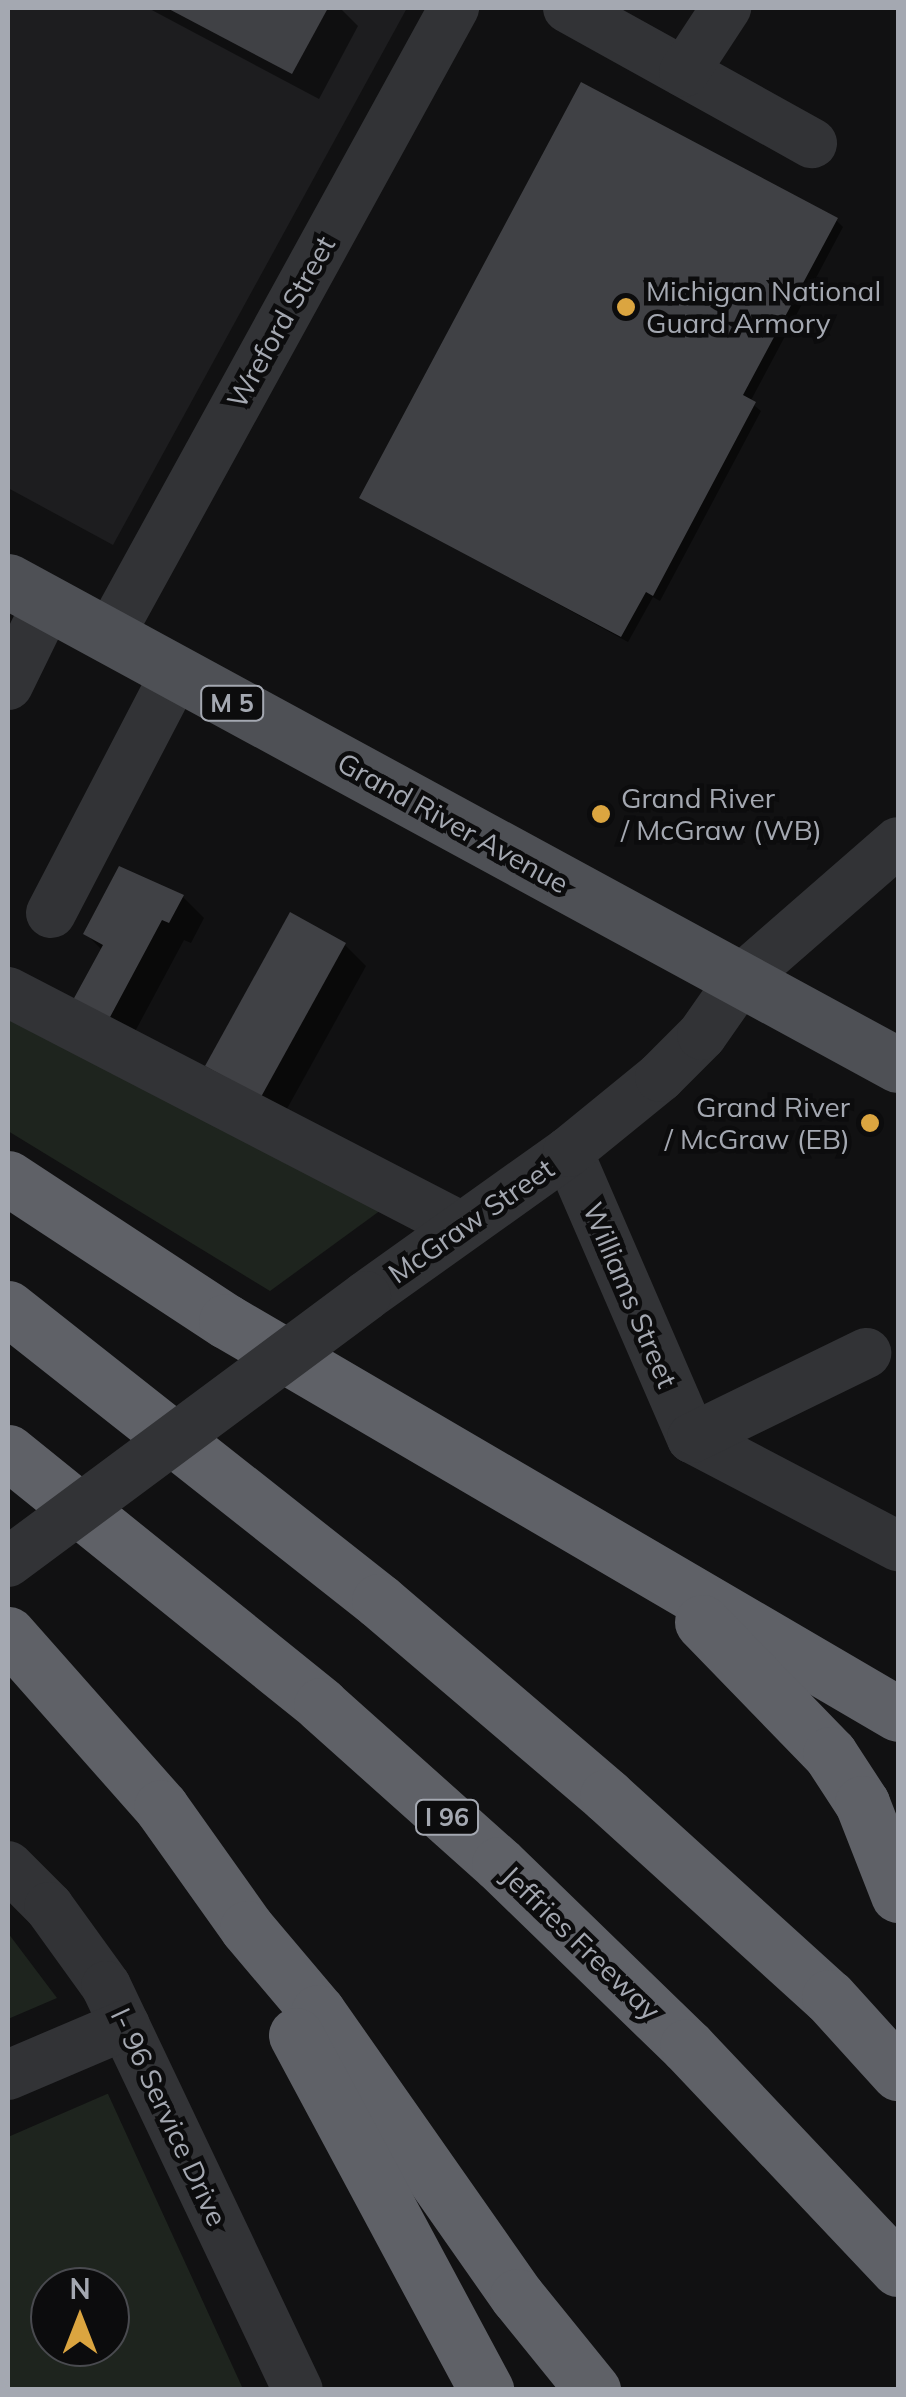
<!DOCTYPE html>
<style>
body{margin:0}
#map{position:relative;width:906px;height:2397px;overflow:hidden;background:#111112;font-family:Mulish,sans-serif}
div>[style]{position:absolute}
.built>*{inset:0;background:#1d1d1f}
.green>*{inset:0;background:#1e241e}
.shadow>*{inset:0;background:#0007}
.building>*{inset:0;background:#404145}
.minor>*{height:50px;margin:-25px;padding:0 25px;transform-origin:25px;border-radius:25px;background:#323336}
.major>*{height:55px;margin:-27.5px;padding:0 27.5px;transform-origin:27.5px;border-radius:27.5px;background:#4e5055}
.highway>*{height:55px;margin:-27.5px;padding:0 27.5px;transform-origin:27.5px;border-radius:27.5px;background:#5f6167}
.minor-bridge>*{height:50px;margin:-25px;padding:0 25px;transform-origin:25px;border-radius:25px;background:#323336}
.dots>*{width:28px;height:28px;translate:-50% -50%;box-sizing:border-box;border:5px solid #0c0c0d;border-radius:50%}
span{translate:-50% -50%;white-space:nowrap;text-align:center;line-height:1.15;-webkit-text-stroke:9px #0c0c0d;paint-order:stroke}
.shield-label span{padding:2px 8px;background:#0c0c0d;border:2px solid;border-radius:8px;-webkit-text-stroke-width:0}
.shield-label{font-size:25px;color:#a4a8b1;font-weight:700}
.poi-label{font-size:28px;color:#a4a8b1}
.left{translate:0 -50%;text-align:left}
.right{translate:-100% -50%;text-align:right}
.street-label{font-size:28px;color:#a4a8b1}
.frame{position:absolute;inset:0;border:10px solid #a4a8b1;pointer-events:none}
.north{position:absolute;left:30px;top:2267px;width:100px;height:100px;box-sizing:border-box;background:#0c0c0d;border:2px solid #494a4f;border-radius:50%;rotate:0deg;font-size:28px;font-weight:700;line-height:40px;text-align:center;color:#a4a8b1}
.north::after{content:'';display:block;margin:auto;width:35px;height:45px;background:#dba540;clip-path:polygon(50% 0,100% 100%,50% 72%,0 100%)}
</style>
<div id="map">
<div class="built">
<div style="clip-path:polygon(8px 8px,407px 8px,113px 545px,8px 488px)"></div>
</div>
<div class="green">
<div style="clip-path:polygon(8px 1009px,381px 1210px,270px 1291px,8px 1131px)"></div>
<div style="clip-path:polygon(8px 1933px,57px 1998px,8px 2019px)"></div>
<div style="clip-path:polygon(evenodd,107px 2094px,108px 2094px,243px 2389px,10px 2390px,8px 2383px,8px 2137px,107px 2094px,50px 2287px,110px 2287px,110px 2347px,50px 2347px,50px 2287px)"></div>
</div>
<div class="shadow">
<div style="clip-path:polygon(148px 8px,340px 8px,358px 26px,319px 99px)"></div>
<div style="clip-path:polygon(836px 220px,843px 227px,750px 402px,761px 411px,660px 601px,653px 597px,628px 642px,362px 498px)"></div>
<div style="clip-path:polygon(183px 897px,204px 918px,191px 943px,184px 940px,131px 1039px,98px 1020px,103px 951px,86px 934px)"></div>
<div style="clip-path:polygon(345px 945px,366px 966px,283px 1116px,208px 1065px)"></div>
</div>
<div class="building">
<div style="clip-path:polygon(167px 8px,328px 8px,292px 74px)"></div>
<div style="clip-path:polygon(581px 82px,838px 218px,743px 395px,756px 402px,653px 596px,646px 592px,621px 637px,359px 498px)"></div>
<div style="clip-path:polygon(119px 866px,184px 895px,169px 923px,162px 920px,109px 1019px,73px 1000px,103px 945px,83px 934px)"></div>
<div style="clip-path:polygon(290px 912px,346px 943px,261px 1097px,205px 1066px)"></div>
</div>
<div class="minor">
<div style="left:568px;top:8px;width:279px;rotate:29deg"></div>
<div style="left:684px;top:72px;width:77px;rotate:-56.7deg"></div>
<div style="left:109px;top:636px;width:717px;rotate:-61.22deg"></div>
<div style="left:8px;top:685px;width:91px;rotate:-64deg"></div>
<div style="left:51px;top:913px;width:271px;rotate:-62.5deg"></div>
<div style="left:8px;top:992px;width:509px;rotate:27.37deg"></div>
<div style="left:568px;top:1152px;width:312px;rotate:66.6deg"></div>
<div style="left:366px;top:1296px;width:248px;rotate:-35.5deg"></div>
<div style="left:568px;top:1152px;width:119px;rotate:-39.2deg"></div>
<div style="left:660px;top:1077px;width:59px;rotate:-45deg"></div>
<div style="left:702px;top:1035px;width:68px;rotate:-55.1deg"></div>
<div style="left:741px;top:979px;width:208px;rotate:-41.1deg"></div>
<div style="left:692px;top:1438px;width:233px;rotate:27.7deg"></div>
<div style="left:692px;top:1438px;width:194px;rotate:-26deg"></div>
<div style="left:8px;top:1866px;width:58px;rotate:45deg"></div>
<div style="left:49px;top:1907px;width:97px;rotate:54.2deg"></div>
<div style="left:106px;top:1986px;width:447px;rotate:64.6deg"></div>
<div style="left:8px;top:2075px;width:127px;rotate:-23.1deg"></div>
</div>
<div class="major">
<div style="left:8px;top:581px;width:1013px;rotate:28.54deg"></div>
</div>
<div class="highway">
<div style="left:8px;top:1178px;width:261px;rotate:33.3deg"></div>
<div style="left:226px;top:1321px;width:778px;rotate:30.32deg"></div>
<div style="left:8px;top:1308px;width:473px;rotate:38.3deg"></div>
<div style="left:379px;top:1601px;width:300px;rotate:40.5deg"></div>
<div style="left:607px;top:1796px;width:299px;rotate:42.2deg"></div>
<div style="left:829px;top:1997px;width:103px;rotate:47.8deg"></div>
<div style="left:8px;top:1452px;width:402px;rotate:38.9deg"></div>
<div style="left:321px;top:1705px;width:239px;rotate:41.8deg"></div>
<div style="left:499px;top:1864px;width:262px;rotate:44.1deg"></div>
<div style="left:687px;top:2046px;width:307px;rotate:46.6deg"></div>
<div style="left:702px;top:1622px;width:184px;rotate:45.9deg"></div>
<div style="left:830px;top:1754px;width:59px;rotate:56.9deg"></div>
<div style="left:862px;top:1803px;width:99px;rotate:68.6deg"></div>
<div style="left:8px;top:1634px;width:231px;rotate:48.5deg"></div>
<div style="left:161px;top:1807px;width:148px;rotate:54.6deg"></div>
<div style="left:247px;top:1928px;width:110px;rotate:49.8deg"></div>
<div style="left:318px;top:2012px;width:347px;rotate:55deg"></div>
<div style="left:517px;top:2296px;width:121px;rotate:51deg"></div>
<div style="left:296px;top:2035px;width:403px;rotate:61.8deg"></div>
</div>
<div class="minor-bridge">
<div style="left:8px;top:1562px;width:446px;rotate:-36.6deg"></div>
</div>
<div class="dots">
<div style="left:626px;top:307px;background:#dba540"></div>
<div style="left:601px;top:814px;background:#dba540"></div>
<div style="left:870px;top:1123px;background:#dba540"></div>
</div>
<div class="shield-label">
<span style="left:232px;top:703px">M 5</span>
<span style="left:447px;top:1817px">I 96</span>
</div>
<div class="poi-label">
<span class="left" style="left:646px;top:307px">Michigan National<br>Guard Armory</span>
<span class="left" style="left:621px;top:814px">Grand River<br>/ McGraw (WB)</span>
<span class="right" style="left:850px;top:1123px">Grand River<br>/ McGraw (EB)</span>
</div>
<div class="street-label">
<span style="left:281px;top:322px;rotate:-61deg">Wreford Street</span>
<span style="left:453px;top:823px;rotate:29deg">Grand River Avenue</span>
<span style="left:471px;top:1221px;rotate:-35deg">McGraw Street</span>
<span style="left:630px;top:1295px;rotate:67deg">Williams Street</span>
<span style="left:581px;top:1943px;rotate:44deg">Jeffries Freeway</span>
<span style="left:169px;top:2117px;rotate:65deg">I- 96 Service Drive</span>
</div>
<div class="frame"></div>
<div class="north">N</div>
</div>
